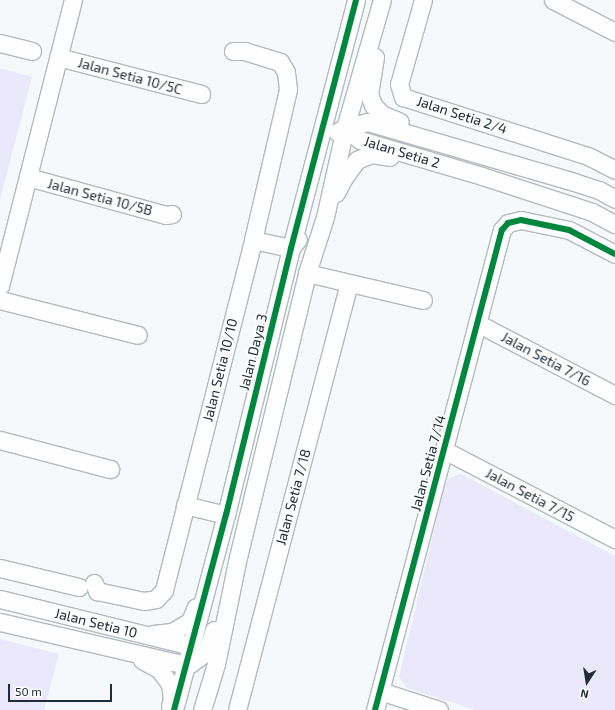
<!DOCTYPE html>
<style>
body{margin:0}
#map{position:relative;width:615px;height:710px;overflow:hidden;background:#f6f9fb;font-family:"Exo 2",sans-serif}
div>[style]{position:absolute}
.green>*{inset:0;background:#ebe8fc}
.roads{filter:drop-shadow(1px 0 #b3babf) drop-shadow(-1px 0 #b3babf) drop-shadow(0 1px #b3babf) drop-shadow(0 -1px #b3babf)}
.minor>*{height:17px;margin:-8.5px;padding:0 8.5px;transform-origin:8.5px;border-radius:8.5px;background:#fefefe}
.cycleway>*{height:6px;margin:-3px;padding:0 3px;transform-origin:3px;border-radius:3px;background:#00873e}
span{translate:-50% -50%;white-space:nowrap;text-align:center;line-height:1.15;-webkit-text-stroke:3.5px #fff;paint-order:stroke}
.street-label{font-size:14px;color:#212d36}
.north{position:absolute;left:567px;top:662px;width:40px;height:40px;-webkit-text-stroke:3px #fff;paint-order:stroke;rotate:192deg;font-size:11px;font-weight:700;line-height:16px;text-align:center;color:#212d36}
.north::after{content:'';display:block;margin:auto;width:14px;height:18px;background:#212d36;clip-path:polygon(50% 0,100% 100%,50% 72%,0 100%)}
.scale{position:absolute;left:8px;top:684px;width:104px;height:18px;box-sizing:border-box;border:2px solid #212d36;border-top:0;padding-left:5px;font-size:12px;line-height:14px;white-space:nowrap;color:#212d36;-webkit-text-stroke:3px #fff;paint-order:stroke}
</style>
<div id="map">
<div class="green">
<div style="clip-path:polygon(0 68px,32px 77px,0 200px)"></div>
<div style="clip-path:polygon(461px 474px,615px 556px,615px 710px,475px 710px,407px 688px,399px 677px,444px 488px,449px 478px)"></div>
<div style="clip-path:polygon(0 639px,59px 654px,44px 710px,0 710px)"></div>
</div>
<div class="roads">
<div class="minor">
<div style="left:423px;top:0;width:87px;rotate:105.9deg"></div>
<div style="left:399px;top:84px;width:14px;rotate:73deg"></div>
<div style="left:403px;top:97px;width:194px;rotate:17.7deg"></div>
<div style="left:588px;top:156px;width:30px;rotate:27deg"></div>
<div style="left:553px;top:0;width:70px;rotate:27.3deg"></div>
<div style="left:0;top:43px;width:33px;rotate:14deg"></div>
<div style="left:58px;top:57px;width:148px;rotate:14.5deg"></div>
<div style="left:375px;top:57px;width:37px;rotate:99deg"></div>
<div style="left:369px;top:94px;width:12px;rotate:70deg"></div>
<div style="left:373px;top:105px;width:14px;rotate:45deg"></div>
<div style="left:383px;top:115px;width:18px;rotate:22deg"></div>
<div style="left:345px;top:128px;width:19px;rotate:39deg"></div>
<div style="left:360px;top:140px;width:127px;rotate:16.4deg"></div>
<div style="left:482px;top:176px;width:116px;rotate:18.1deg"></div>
<div style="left:592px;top:212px;width:26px;rotate:28deg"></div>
<div style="left:337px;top:132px;width:9px;rotate:-27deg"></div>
<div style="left:345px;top:128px;width:24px;rotate:-15deg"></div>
<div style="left:368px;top:122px;width:215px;rotate:16.2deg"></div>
<div style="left:574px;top:182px;width:26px;rotate:18deg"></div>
<div style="left:599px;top:190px;width:18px;rotate:29deg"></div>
<div style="left:28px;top:177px;width:143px;rotate:15.4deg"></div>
<div style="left:166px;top:215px;width:6px;rotate:-9deg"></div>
<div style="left:336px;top:193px;width:16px;rotate:-63deg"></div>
<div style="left:343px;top:179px;width:24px;rotate:-54deg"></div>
<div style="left:357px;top:160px;width:15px;rotate:-23deg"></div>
<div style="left:371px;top:154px;width:19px;rotate:9deg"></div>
<div style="left:253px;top:240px;width:39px;rotate:12deg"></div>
<div style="left:291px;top:248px;width:11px;rotate:-52deg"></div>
<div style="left:307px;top:273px;width:119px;rotate:13.1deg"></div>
<div style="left:0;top:286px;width:295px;rotate:-75.7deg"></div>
<div style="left:0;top:300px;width:142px;rotate:14.2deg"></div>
<div style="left:477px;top:323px;width:156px;rotate:27.6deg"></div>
<div style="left:0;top:440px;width:114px;rotate:14.8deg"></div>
<div style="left:444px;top:450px;width:193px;rotate:27.5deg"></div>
<div style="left:185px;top:505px;width:42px;rotate:13.7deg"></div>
<div style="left:0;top:568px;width:81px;rotate:13.5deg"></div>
<div style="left:94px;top:583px;width:9px;rotate:69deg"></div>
<div style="left:97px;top:591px;width:48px;rotate:12deg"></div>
<div style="left:144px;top:601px;width:12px;rotate:-9deg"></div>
<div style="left:156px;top:599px;width:12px;rotate:-48deg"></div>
<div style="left:164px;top:590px;width:361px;rotate:-75.7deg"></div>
<div style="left:253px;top:240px;width:155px;rotate:-76.9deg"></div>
<div style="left:288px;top:89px;width:17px;rotate:-97deg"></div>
<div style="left:286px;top:72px;width:12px;rotate:-121deg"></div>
<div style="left:280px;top:62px;width:37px;rotate:-163deg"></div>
<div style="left:245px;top:51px;width:12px;rotate:180deg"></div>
<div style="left:0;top:599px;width:197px;rotate:13.8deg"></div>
<div style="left:0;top:622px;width:191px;rotate:13deg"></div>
<div style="left:153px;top:634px;width:19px;rotate:-6deg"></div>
<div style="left:172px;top:632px;width:21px;rotate:-31deg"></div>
<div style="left:190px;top:621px;width:15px;rotate:-67deg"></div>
<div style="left:142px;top:660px;width:19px;rotate:28deg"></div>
<div style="left:159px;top:669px;width:19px;rotate:54deg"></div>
<div style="left:170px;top:684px;width:14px;rotate:82deg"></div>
<div style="left:172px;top:698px;width:8px;rotate:104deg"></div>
<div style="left:186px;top:665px;width:4px;rotate:-14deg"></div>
<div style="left:190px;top:664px;width:21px;rotate:-37deg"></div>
<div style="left:207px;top:651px;width:22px;rotate:-72deg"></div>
<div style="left:380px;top:691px;width:62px;rotate:17.9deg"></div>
<div style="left:174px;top:710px;width:202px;rotate:-75.1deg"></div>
<div style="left:226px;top:515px;width:275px;rotate:-76.3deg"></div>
<div style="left:291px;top:248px;width:256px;rotate:-75.3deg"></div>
<div style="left:202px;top:710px;width:48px;rotate:-73.1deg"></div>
<div style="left:216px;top:664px;width:109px;rotate:-78.4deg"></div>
<div style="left:238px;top:557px;width:292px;rotate:-76.3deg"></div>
<div style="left:307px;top:273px;width:59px;rotate:-72.2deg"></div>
<div style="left:325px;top:217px;width:91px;rotate:-77.3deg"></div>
<div style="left:345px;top:128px;width:133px;rotate:-73.9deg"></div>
<div style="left:237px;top:710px;width:441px;rotate:-75.3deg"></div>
<div style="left:375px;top:710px;width:497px;rotate:-75.2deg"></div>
<div style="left:502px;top:230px;width:9px;rotate:-49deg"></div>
<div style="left:508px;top:223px;width:13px;rotate:-13deg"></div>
<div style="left:521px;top:220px;width:49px;rotate:11.8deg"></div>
<div style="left:569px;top:230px;width:52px;rotate:27.6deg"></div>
</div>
</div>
<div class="cycleway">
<div style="left:174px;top:710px;width:202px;rotate:-75.1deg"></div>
<div style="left:226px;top:515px;width:275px;rotate:-76.3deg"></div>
<div style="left:291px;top:248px;width:256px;rotate:-75.3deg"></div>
<div style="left:375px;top:710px;width:497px;rotate:-75.2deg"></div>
<div style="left:502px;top:230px;width:9px;rotate:-49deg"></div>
<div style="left:508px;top:223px;width:13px;rotate:-13deg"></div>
<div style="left:521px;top:220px;width:49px;rotate:11.8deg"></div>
<div style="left:569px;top:230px;width:52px;rotate:27.6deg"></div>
</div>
<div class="street-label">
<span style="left:130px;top:76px;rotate:15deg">Jalan Setia 10/5C</span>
<span style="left:462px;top:115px;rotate:18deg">Jalan Setia 2/4</span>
<span style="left:402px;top:152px;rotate:17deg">Jalan Setia 2</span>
<span style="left:100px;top:197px;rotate:15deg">Jalan Setia 10/5B</span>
<span style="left:253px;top:352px;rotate:-76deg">Jalan Daya 3</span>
<span style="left:546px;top:359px;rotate:28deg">Jalan Setia 7/16</span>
<span style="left:220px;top:370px;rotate:-76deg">Jalan Setia 10/10</span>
<span style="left:428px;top:463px;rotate:-75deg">Jalan Setia 7/14</span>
<span style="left:530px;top:495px;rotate:28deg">Jalan Setia 7/15</span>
<span style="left:293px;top:497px;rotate:-75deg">Jalan Setia 7/18</span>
<span style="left:96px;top:623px;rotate:14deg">Jalan Setia 10</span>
</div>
<div class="north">N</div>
<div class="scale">50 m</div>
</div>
